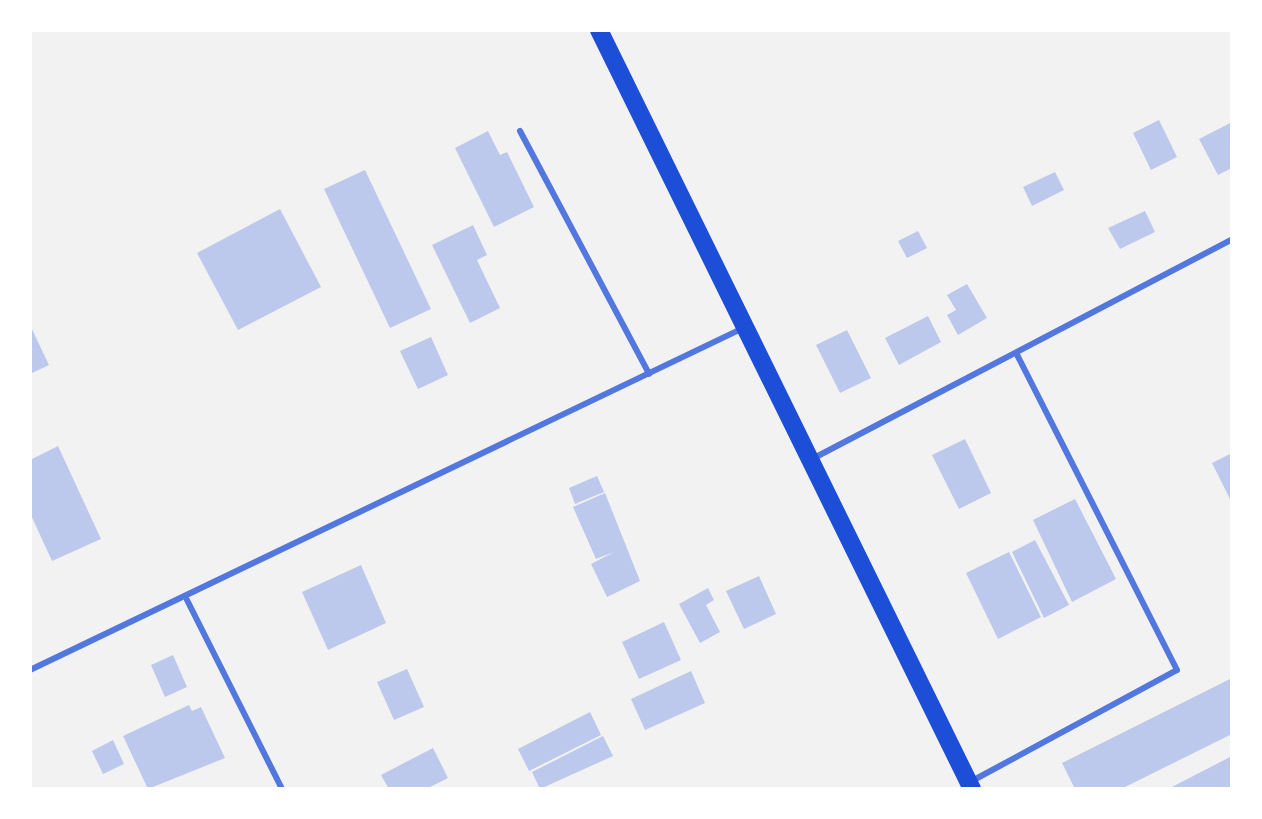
<!DOCTYPE html>
<style>
body{margin:0}
#map{position:relative;width:1262px;height:819px;overflow:hidden;background:#f2f2f2;font-family:Ubuntu,sans-serif}
div>[style]{position:absolute}
.building>*{inset:0;background:#bdc9ec}
.service>*{height:6px;margin:-3px;padding:0 3px;transform-origin:3px;border-radius:3px;background:#5277de}
.primary>*{height:18px;margin:-9px;padding:0 9px;transform-origin:9px;border-radius:9px;background:#1d4ed8}
span{translate:-50% -50%;white-space:nowrap;text-align:center;line-height:1.15;-webkit-text-stroke:9px #fff;paint-order:stroke}
.frame{position:absolute;inset:0;border:32px solid #fff;pointer-events:none}
</style>
<div id="map">
<div class="building">
<div style="clip-path:polygon(1159px 120px,1177px 157px,1151px 170px,1133px 133px)"></div>
<div style="clip-path:polygon(1232px 122px,1232px 168px,1218px 175px,1199px 139px)"></div>
<div style="clip-path:polygon(488px 131px,500px 155px,507px 152px,534px 207px,494px 227px,455px 148px)"></div>
<div style="clip-path:polygon(365px 170px,431px 309px,390px 328px,324px 189px)"></div>
<div style="clip-path:polygon(1055px 172px,1064px 190px,1032px 206px,1023px 187px)"></div>
<div style="clip-path:polygon(280px 209px,321px 287px,238px 330px,197px 253px)"></div>
<div style="clip-path:polygon(1145px 211px,1155px 232px,1120px 249px,1108px 228px)"></div>
<div style="clip-path:polygon(473px 225px,487px 255px,477px 260px,500px 308px,470px 323px,432px 245px)"></div>
<div style="clip-path:polygon(918px 231px,927px 248px,907px 258px,898px 241px)"></div>
<div style="clip-path:polygon(967px 284px,987px 318px,958px 335px,947px 315px,956px 310px,947px 295px)"></div>
<div style="clip-path:polygon(928px 316px,941px 342px,899px 365px,885px 338px)"></div>
<div style="clip-path:polygon(30px 325px,49px 365px,30px 374px)"></div>
<div style="clip-path:polygon(847px 330px,871px 378px,840px 393px,816px 345px)"></div>
<div style="clip-path:polygon(431px 337px,448px 375px,418px 389px,400px 351px)"></div>
<div style="clip-path:polygon(965px 439px,991px 493px,959px 509px,932px 455px)"></div>
<div style="clip-path:polygon(58px 446px,101px 539px,52px 561px,30px 513px,30px 460px)"></div>
<div style="clip-path:polygon(1232px 453px,1232px 503px,1212px 463px)"></div>
<div style="clip-path:polygon(597px 476px,604px 492px,575px 504px,569px 488px)"></div>
<div style="clip-path:polygon(605px 493px,640px 581px,607px 597px,591px 564px,614px 552px,596px 559px,573px 507px)"></div>
<div style="clip-path:polygon(1075px 499px,1116px 579px,1072px 602px,1033px 520px)"></div>
<div style="clip-path:polygon(1035px 540px,1069px 605px,1044px 618px,1012px 552px)"></div>
<div style="clip-path:polygon(1009px 552px,1041px 617px,998px 639px,966px 573px)"></div>
<div style="clip-path:polygon(361px 565px,386px 623px,328px 650px,302px 592px)"></div>
<div style="clip-path:polygon(759px 576px,776px 614px,744px 629px,726px 591px)"></div>
<div style="clip-path:polygon(708px 588px,714px 600px,706px 605px,720px 632px,700px 643px,679px 604px)"></div>
<div style="clip-path:polygon(664px 622px,681px 660px,639px 679px,622px 642px)"></div>
<div style="clip-path:polygon(173px 655px,187px 687px,165px 697px,151px 665px)"></div>
<div style="clip-path:polygon(407px 669px,424px 707px,394px 720px,377px 682px)"></div>
<div style="clip-path:polygon(691px 671px,705px 703px,645px 730px,631px 699px)"></div>
<div style="clip-path:polygon(1232px 678px,1232px 734px,1121px 789px,1075px 789px,1062px 763px)"></div>
<div style="clip-path:polygon(189px 705px,192px 711px,201px 707px,225px 758px,148px 789px,123px 736px)"></div>
<div style="clip-path:polygon(590px 712px,601px 735px,529px 771px,518px 749px)"></div>
<div style="clip-path:polygon(603px 736px,613px 756px,540px 789px,532px 772px)"></div>
<div style="clip-path:polygon(113px 740px,124px 764px,103px 774px,92px 751px)"></div>
<div style="clip-path:polygon(433px 748px,448px 778px,426px 789px,389px 789px,381px 775px)"></div>
<div style="clip-path:polygon(1232px 756px,1232px 789px,1168px 789px)"></div>
</div>
<div class="service">
<div style="left:520px;top:131px;width:275px;rotate:62deg"></div>
<div style="left:812px;top:459px;width:474px;rotate:-27.6deg"></div>
<div style="left:187px;top:600px;width:212px;rotate:63.3deg"></div>
<div style="left:30px;top:670px;width:789px;rotate:-25.62deg"></div>
<div style="left:970px;top:782px;width:235px;rotate:-28.4deg"></div>
<div style="left:1177px;top:670px;width:354px;rotate:-116.9deg"></div>
</div>
<div class="primary">
<div style="left:599px;top:30px;width:846px;rotate:63.83deg"></div>
</div>
<div class="frame"></div>
</div>
